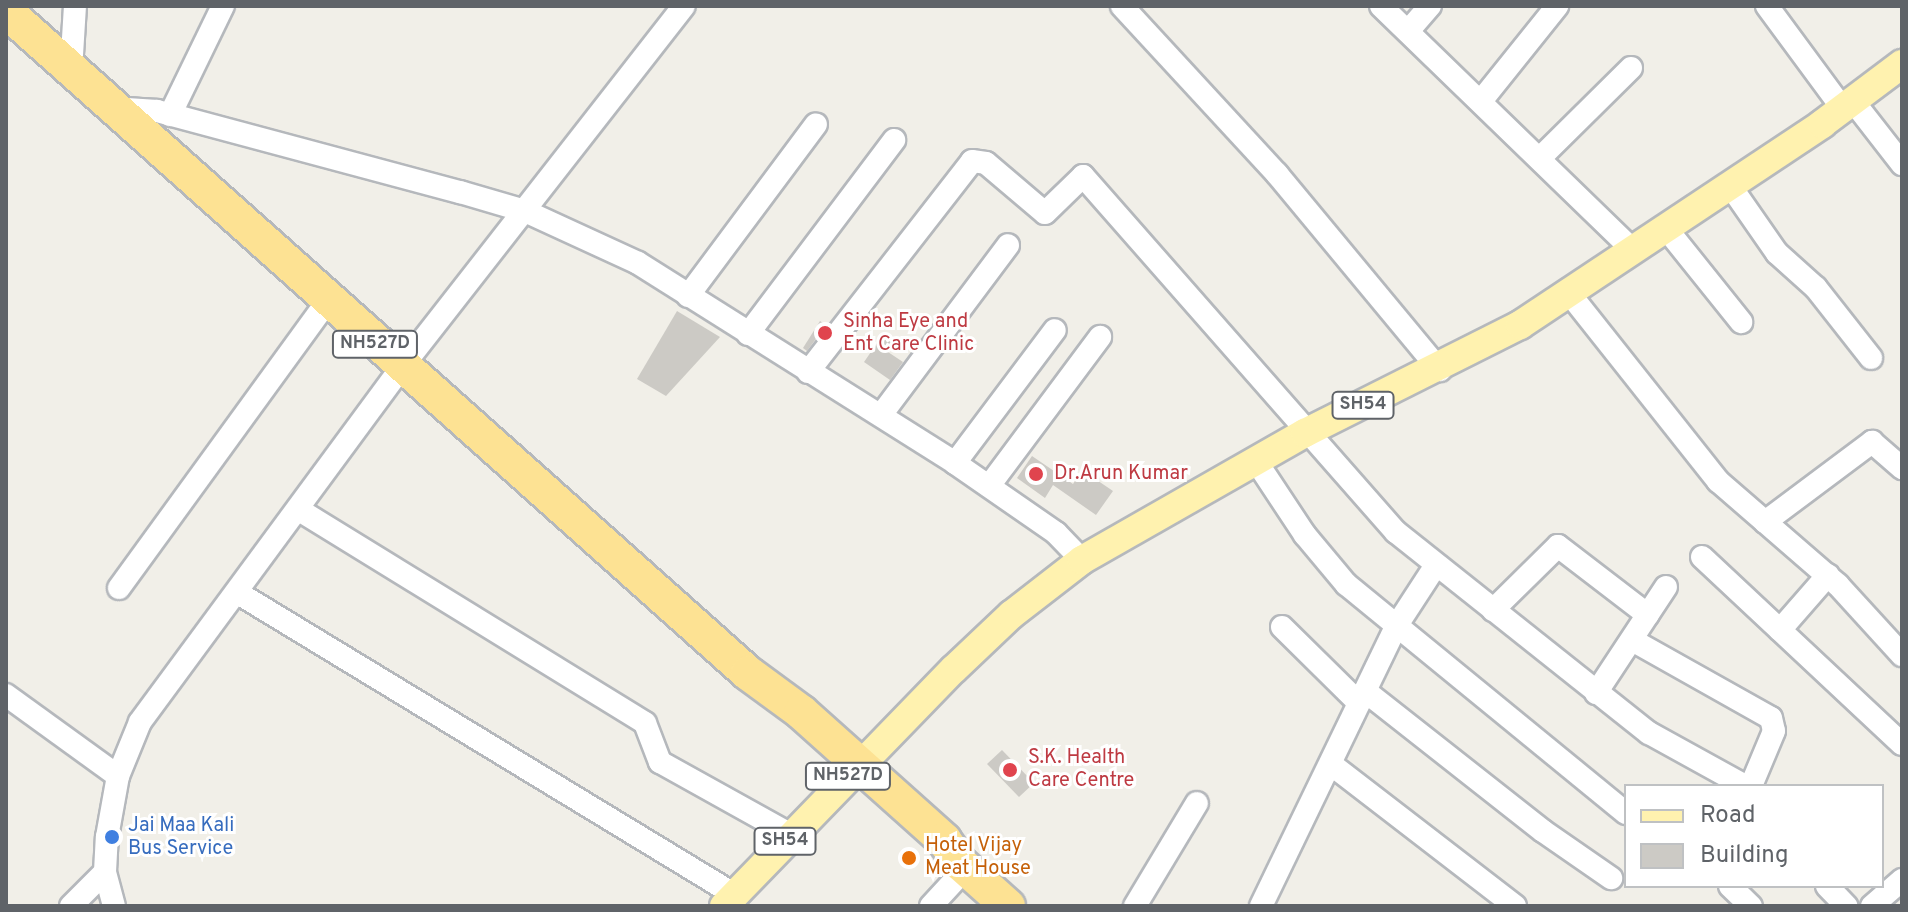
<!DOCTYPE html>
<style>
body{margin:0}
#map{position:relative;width:1908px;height:912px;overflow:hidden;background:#f1efe8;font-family:Overpass,sans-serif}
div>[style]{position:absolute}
.building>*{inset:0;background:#cccac5}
.roads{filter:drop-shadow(2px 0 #b5b8bc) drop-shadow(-2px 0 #b5b8bc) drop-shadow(0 2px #b5b8bc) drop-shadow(0 -2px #b5b8bc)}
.minor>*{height:22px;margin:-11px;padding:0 11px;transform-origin:11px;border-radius:11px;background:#fff}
.major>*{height:28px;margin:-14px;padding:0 14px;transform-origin:14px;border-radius:14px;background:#fff2af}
.highway>*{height:34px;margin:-17px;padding:0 17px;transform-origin:17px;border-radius:17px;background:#fde293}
.dots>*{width:22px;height:22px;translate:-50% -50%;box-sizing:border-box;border:4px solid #fff;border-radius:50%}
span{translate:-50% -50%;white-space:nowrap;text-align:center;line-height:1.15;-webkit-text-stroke:6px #fff;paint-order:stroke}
.shield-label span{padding:2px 6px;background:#fff;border:2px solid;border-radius:6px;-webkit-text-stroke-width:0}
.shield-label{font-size:18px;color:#5f6368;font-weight:700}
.health-label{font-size:20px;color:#be3a42}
.left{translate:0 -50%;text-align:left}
.shop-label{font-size:20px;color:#366cbe}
.food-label{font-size:20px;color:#c56008}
.frame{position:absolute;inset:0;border:8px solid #5f6368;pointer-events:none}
.legend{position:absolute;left:1624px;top:784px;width:260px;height:104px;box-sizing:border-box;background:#fff;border:2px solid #bfc1c3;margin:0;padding:10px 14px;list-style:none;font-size:24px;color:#5f6368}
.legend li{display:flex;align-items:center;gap:16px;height:40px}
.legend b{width:40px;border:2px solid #bfc1c3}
</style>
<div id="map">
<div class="building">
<div style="clip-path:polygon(677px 311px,720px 337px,666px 396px,637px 379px)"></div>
<div style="clip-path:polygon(820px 321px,826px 325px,807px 351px,803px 348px)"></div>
<div style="clip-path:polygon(884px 333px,896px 341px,888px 352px,903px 362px,890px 380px,864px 362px)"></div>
<div style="clip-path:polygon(1032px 456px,1073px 484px,1082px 470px,1113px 491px,1096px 515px,1053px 485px,1045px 498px,1017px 478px)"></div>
<div style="clip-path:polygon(1002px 750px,1034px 783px,1019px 797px,987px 764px)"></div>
</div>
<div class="roads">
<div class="minor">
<div style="left:1122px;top:6px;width:229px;rotate:47.3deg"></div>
<div style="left:1277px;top:174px;width:255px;rotate:50.3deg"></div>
<div style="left:1381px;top:6px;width:349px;rotate:44.1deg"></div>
<div style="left:1767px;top:6px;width:128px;rotate:53.6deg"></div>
<div style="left:1409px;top:30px;width:32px;rotate:-49deg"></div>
<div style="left:71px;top:71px;width:65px;rotate:-86.5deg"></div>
<div style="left:1481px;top:101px;width:122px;rotate:-51.3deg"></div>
<div style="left:1853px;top:101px;width:80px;rotate:52.1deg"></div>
<div style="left:112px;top:108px;width:45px;rotate:3.8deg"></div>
<div style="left:157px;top:111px;width:314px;rotate:15deg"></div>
<div style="left:460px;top:192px;width:68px;rotate:16.3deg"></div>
<div style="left:525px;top:211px;width:124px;rotate:24.7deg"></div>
<div style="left:638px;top:263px;width:375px;rotate:32.2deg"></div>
<div style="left:955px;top:463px;width:123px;rotate:34.7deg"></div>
<div style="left:1056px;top:533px;width:37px;rotate:46deg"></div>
<div style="left:170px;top:115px;width:121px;rotate:-64.1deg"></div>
<div style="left:1540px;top:158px;width:128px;rotate:-44.7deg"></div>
<div style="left:1729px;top:184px;width:84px;rotate:55.2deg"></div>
<div style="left:1777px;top:253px;width:52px;rotate:41.9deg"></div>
<div style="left:1816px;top:288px;width:89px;rotate:51.8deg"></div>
<div style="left:1665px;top:227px;width:122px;rotate:51.3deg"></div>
<div style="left:1569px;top:293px;width:240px;rotate:51.6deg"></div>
<div style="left:1718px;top:481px;width:159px;rotate:40.9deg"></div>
<div style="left:1838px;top:585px;width:95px;rotate:47.6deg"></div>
<div style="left:688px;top:296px;width:214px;rotate:-53.3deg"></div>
<div style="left:748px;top:334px;width:243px;rotate:-53deg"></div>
<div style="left:808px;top:372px;width:267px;rotate:-52.1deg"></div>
<div style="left:972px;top:161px;width:14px;rotate:8deg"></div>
<div style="left:986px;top:163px;width:77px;rotate:40.3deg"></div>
<div style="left:1045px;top:213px;width:53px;rotate:-44.2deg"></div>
<div style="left:1083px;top:176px;width:474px;rotate:48.7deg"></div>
<div style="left:1396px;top:532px;width:323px;rotate:38.5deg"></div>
<div style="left:1649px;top:733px;width:110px;rotate:28.9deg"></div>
<div style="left:881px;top:415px;width:212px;rotate:-53.2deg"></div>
<div style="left:1256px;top:461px;width:89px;rotate:56.5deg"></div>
<div style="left:1305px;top:535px;width:64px;rotate:50.1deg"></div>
<div style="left:1346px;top:584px;width:362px;rotate:39.3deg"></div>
<div style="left:955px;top:463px;width:166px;rotate:-53.1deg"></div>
<div style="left:989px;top:486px;width:186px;rotate:-53.3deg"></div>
<div style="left:299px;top:510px;width:406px;rotate:31.6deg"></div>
<div style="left:645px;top:723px;width:42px;rotate:69deg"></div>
<div style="left:660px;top:762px;width:150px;rotate:29.1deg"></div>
<div style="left:1765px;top:522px;width:134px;rotate:-36.8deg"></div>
<div style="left:1872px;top:442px;width:40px;rotate:41deg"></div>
<div style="left:1702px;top:557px;width:274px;rotate:43.1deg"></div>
<div style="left:119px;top:588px;width:354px;rotate:-54deg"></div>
<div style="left:238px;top:593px;width:582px;rotate:31.28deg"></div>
<div style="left:1493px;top:610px;width:91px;rotate:-44.6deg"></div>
<div style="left:1558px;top:546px;width:113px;rotate:37.5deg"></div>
<div style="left:1282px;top:627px;width:108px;rotate:44.6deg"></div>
<div style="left:1780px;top:630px;width:73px;rotate:-48.9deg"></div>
<div style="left:1632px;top:640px;width:159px;rotate:29.3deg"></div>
<div style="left:1771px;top:718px;width:13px;rotate:77deg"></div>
<div style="left:1774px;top:731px;width:60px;rotate:112.7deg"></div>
<div style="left:1365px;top:691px;width:226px;rotate:38.2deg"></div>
<div style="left:1543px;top:831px;width:83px;rotate:34.7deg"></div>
<div style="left:1596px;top:693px;width:127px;rotate:-56.6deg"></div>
<div style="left:6px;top:695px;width:138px;rotate:35.9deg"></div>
<div style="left:1332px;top:765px;width:231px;rotate:37.6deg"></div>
<div style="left:1730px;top:886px;width:29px;rotate:44deg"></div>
<div style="left:1827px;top:886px;width:28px;rotate:46deg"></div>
<div style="left:71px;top:906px;width:48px;rotate:-45deg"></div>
<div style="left:114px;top:906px;width:35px;rotate:-105deg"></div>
<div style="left:105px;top:872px;width:35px;rotate:-87deg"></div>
<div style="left:107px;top:837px;width:62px;rotate:-79.8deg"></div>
<div style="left:118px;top:776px;width:58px;rotate:-67.8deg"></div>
<div style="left:140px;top:722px;width:440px;rotate:-53.6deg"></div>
<div style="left:401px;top:368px;width:459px;rotate:-52deg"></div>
<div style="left:931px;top:906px;width:52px;rotate:-47.4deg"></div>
<div style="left:1135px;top:906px;width:120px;rotate:-59deg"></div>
<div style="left:1261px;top:906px;width:312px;rotate:-64.2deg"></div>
<div style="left:1397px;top:625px;width:72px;rotate:-57deg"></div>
<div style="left:1872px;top:906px;width:40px;rotate:-41deg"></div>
</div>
<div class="major">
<div style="left:724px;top:906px;width:330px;rotate:-45.9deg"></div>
<div style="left:954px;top:669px;width:79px;rotate:-43.5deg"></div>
<div style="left:1011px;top:615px;width:90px;rotate:-37.8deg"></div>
<div style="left:1082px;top:560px;width:257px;rotate:-29.7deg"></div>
<div style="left:1305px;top:433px;width:241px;rotate:-26.7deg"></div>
<div style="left:1520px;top:325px;width:363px;rotate:-33.6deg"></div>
<div style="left:1822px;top:124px;width:100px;rotate:-36.9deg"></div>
</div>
<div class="highway">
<div style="left:6px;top:11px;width:994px;rotate:41.74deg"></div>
<div style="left:748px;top:673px;width:66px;rotate:36.3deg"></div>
<div style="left:801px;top:712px;width:192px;rotate:41.8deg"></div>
<div style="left:944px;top:840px;width:29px;rotate:55deg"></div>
<div style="left:961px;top:864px;width:63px;rotate:41.8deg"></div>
</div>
</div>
<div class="dots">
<div style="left:825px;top:333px;background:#e0444e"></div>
<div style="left:1036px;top:474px;background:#e0444e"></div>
<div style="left:1010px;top:770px;background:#e0444e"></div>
<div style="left:112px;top:837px;background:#3f7fe0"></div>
<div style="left:909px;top:858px;background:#e8710a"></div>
</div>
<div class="shield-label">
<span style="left:375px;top:344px">NH527D</span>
<span style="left:1363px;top:405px">SH54</span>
<span style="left:848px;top:776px">NH527D</span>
<span style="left:785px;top:841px">SH54</span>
</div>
<div class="health-label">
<span class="left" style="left:843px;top:334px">Sinha Eye and<br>Ent Care Clinic</span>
<span class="left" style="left:1054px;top:474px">Dr.Arun Kumar</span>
<span class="left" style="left:1028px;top:770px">S.K. Health<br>Care Centre</span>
</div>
<div class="shop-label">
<span class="left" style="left:128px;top:838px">Jai Maa Kali<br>Bus Service</span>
</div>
<div class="food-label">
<span class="left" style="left:925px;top:858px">Hotel Vijay<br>Meat House</span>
</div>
<div class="frame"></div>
<ul class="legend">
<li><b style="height:10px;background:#fff2af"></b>Road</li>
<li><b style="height:22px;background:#cccac5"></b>Building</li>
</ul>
</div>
